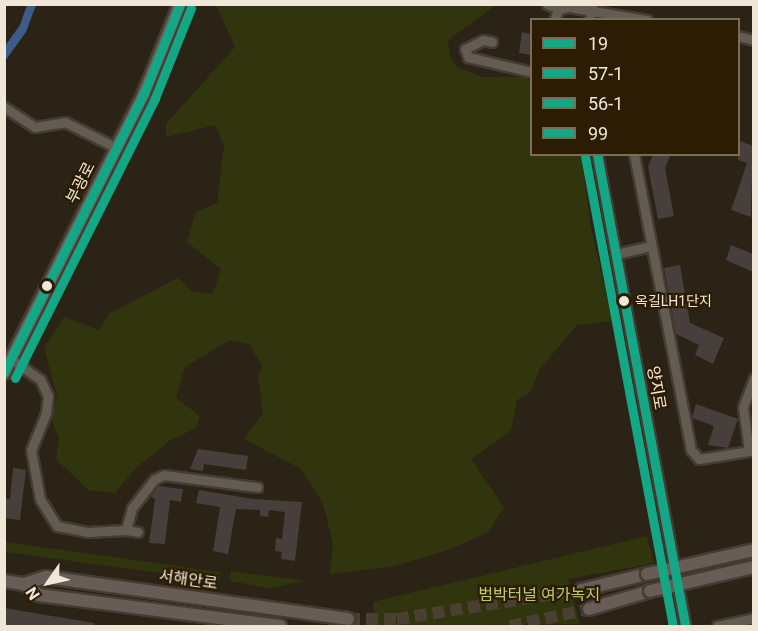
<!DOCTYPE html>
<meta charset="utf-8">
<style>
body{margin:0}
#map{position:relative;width:758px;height:631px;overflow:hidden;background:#2b2315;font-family:Roboto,"Noto Sans KR",sans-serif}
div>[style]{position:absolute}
.green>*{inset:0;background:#30350e}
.water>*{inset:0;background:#3d5c8b}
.building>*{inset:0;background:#473f3b}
.major-tunnel>*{height:12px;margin-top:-6px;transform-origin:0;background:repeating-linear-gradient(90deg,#494032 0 12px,transparent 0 18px)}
.roads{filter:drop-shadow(2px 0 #443c32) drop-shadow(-2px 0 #443c32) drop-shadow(0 2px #443c32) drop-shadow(0 -2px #443c32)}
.minor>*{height:9px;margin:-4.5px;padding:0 4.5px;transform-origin:4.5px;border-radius:4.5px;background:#625c52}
.major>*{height:12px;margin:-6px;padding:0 6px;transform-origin:6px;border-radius:6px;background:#695b56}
.bridges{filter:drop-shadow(2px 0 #443c32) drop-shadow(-2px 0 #443c32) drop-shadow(0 2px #443c32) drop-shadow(0 -2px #443c32)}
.major-bridge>*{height:12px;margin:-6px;padding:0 6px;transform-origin:6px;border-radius:6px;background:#695b56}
.bus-1>*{height:9px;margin:-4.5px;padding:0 4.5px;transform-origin:4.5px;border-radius:4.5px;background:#13a785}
.bus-2>*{height:9px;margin:-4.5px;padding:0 4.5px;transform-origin:4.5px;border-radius:4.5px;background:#13a785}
.bus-3>*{height:9px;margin:-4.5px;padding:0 4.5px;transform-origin:4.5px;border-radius:4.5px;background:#13a785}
.bus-4>*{height:9px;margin:-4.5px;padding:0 4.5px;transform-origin:4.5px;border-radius:4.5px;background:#13a785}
.dots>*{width:16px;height:16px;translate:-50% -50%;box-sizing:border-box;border:3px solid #2b1c03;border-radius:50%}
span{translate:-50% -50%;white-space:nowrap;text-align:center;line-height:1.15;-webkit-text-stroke:4.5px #2b1c03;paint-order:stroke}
.bus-label{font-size:14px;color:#f1e7d8}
.left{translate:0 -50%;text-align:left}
.street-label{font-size:16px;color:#f1e7d8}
.park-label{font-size:16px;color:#bbcc6a}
.frame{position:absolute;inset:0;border:6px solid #f1e7d8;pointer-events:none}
.legend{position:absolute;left:530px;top:18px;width:210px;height:138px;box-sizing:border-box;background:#2b1c03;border:2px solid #7a6d58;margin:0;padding:8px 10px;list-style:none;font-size:18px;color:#f1e7d8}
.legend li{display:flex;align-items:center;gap:12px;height:30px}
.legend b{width:30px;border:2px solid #7a6d58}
.north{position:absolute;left:18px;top:553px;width:60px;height:60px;-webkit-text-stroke:4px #2b1c03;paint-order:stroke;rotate:236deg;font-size:16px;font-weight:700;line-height:24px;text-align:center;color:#f1e7d8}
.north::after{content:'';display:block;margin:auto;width:21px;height:27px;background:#f1e7d8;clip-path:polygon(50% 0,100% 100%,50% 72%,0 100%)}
</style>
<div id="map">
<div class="green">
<div style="clip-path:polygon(216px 5px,496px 5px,448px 40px,450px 57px,458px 68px,483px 77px,526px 77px,531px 83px,532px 154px,581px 155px,591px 227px,612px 321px,577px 325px,539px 370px,531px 392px,517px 400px,511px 431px,471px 459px,504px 507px,488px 532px,451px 549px,391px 567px,330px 574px,333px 545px,323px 503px,301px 469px,244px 439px,263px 413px,258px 376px,262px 366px,249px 344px,230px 340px,185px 367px,176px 398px,200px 416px,196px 428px,169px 441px,134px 470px,115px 493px,88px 490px,56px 459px,59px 437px,51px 419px,57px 396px,44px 348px,64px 317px,99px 330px,110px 313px,178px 278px,193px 292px,213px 294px,221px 269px,187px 242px,196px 212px,217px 203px,224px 145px,215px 125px,166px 137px,166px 124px,235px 47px)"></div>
<div style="clip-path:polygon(647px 536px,654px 563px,568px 579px,580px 624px,376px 626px,373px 602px)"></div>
<div style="clip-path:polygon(5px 542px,220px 572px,219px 581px,5px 552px)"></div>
<div style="clip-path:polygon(231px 571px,305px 581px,269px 588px,230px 581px)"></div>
</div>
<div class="water">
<div style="clip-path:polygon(27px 5px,36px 5px,26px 32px,5px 61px,5px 46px,20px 25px)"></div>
</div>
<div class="building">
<div style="clip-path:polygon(522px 32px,531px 34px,531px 55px,519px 53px)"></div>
<div style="clip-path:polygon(738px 140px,753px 146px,751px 217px,731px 210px,747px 163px,738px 160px)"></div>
<div style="clip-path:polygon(653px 154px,671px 154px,665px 168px,674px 216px,658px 219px,648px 167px)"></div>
<div style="clip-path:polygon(731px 245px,753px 254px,753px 272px,726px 260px)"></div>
<div style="clip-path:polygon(680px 265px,690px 323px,724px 338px,713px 364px,695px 355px,699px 345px,676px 334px,664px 268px)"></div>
<div style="clip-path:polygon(696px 404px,738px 419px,728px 448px,708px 445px,714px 426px,692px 418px)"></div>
<div style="clip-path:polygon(198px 449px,248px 456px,246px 470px,204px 464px,203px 471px,190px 469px)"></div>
<div style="clip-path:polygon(13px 468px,26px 470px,20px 520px,4px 518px,4px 499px,10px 499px)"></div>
<div style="clip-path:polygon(158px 486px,183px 489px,181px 502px,170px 500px,165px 544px,149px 543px,155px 499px,150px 496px)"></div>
<div style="clip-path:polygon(199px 490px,253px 499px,302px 502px,295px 561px,281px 559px,282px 552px,275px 551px,276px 538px,282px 539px,285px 512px,269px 510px,268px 517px,260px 516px,260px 510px,236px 509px,228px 554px,213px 551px,220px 507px,196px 503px)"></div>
<div style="clip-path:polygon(4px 608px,94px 623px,94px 627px,4px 627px)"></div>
</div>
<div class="major-tunnel">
<div style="left:348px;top:619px;width:49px"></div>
<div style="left:397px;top:619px;width:186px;rotate:-9deg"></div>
<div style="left:510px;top:626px;width:81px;rotate:-12.1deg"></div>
</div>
<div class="roads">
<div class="minor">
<div style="left:547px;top:4px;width:13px;rotate:23deg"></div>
<div style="left:554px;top:20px;width:12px;rotate:-66deg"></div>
<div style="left:559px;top:9px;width:10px;rotate:-11deg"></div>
<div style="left:569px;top:7px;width:79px;rotate:9.5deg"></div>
<div style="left:590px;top:20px;width:16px;rotate:-83deg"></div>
<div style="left:738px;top:36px;width:16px;rotate:14deg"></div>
<div style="left:492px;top:42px;width:9px;rotate:-167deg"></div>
<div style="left:483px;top:40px;width:20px;rotate:153deg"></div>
<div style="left:465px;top:49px;width:9px;rotate:69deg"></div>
<div style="left:468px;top:57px;width:66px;rotate:13.2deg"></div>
<div style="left:4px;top:107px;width:37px;rotate:33deg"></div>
<div style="left:35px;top:127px;width:30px;rotate:-9deg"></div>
<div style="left:65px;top:122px;width:58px;rotate:26.6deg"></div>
<div style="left:597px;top:154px;width:480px;rotate:79.4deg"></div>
<div style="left:634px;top:154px;width:301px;rotate:79.1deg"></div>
<div style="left:691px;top:450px;width:12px;rotate:48deg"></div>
<div style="left:699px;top:459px;width:51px;rotate:-9.1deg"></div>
<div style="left:749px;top:451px;width:44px;rotate:-97.8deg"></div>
<div style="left:743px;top:407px;width:31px;rotate:-69deg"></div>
<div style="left:616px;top:254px;width:35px;rotate:-13deg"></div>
<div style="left:11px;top:359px;width:35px;rotate:35deg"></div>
<div style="left:40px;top:379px;width:19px;rotate:65deg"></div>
<div style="left:48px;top:396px;width:17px;rotate:97deg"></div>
<div style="left:46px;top:413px;width:40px;rotate:112deg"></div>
<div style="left:31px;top:450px;width:50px;rotate:79.6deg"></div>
<div style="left:40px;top:499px;width:32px;rotate:58deg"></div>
<div style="left:57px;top:526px;width:32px;rotate:11deg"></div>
<div style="left:88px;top:532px;width:38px;rotate:-3deg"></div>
<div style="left:126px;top:530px;width:23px;rotate:-75deg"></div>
<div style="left:132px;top:508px;width:37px;rotate:-52deg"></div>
<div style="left:155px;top:479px;width:10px;rotate:-24deg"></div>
<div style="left:164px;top:475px;width:94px;rotate:7.4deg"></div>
<div style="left:126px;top:530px;width:12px;rotate:9deg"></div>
<div style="left:717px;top:626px;width:38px;rotate:-12deg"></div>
</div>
<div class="major">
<div style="left:4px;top:373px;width:313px;rotate:-63.4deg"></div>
<div style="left:144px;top:93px;width:96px;rotate:-68deg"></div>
<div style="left:4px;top:581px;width:20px;rotate:9deg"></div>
<div style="left:24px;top:584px;width:19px;rotate:36deg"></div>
<div style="left:39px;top:595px;width:243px;rotate:7.3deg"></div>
<div style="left:24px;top:584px;width:23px;rotate:-18deg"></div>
<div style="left:46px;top:577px;width:305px;rotate:7.9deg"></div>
<div style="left:581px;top:590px;width:68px;rotate:-13.6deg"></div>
<div style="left:589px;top:609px;width:64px;rotate:-16.4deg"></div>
</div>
</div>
<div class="bridges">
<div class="major-bridge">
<div style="left:647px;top:574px;width:110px;rotate:-12.6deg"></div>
<div style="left:650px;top:591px;width:107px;rotate:-13deg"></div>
</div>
</div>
<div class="bus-1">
<div style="left:597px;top:154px;width:480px;rotate:79.4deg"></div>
</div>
<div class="bus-2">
<div style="left:585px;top:156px;width:478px;rotate:79.4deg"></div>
</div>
<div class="bus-3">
<div style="left:4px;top:372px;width:312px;rotate:-63.4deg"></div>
<div style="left:144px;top:93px;width:96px;rotate:-68deg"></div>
</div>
<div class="bus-4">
<div style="left:15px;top:378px;width:313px;rotate:-63.4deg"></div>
<div style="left:155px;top:98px;width:97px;rotate:-68.2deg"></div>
</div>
<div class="dots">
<div style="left:47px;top:286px;background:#f1e7d8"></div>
<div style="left:624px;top:301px;background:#f1e7d8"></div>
</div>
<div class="bus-label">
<span class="left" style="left:635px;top:301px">옥길LH1단지</span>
</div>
<div class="street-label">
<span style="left:81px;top:183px;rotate:-63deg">부광로</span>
<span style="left:656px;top:388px;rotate:80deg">양지로</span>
<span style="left:188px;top:580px;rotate:8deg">서해안로</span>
</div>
<div class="park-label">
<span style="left:539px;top:595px">범박터널 여가녹지</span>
</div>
<div class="frame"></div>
<ul class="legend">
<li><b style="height:8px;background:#13a785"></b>19</li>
<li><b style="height:8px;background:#13a785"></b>57-1</li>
<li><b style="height:8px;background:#13a785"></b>56-1</li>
<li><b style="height:8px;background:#13a785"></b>99</li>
</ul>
<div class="north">N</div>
</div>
